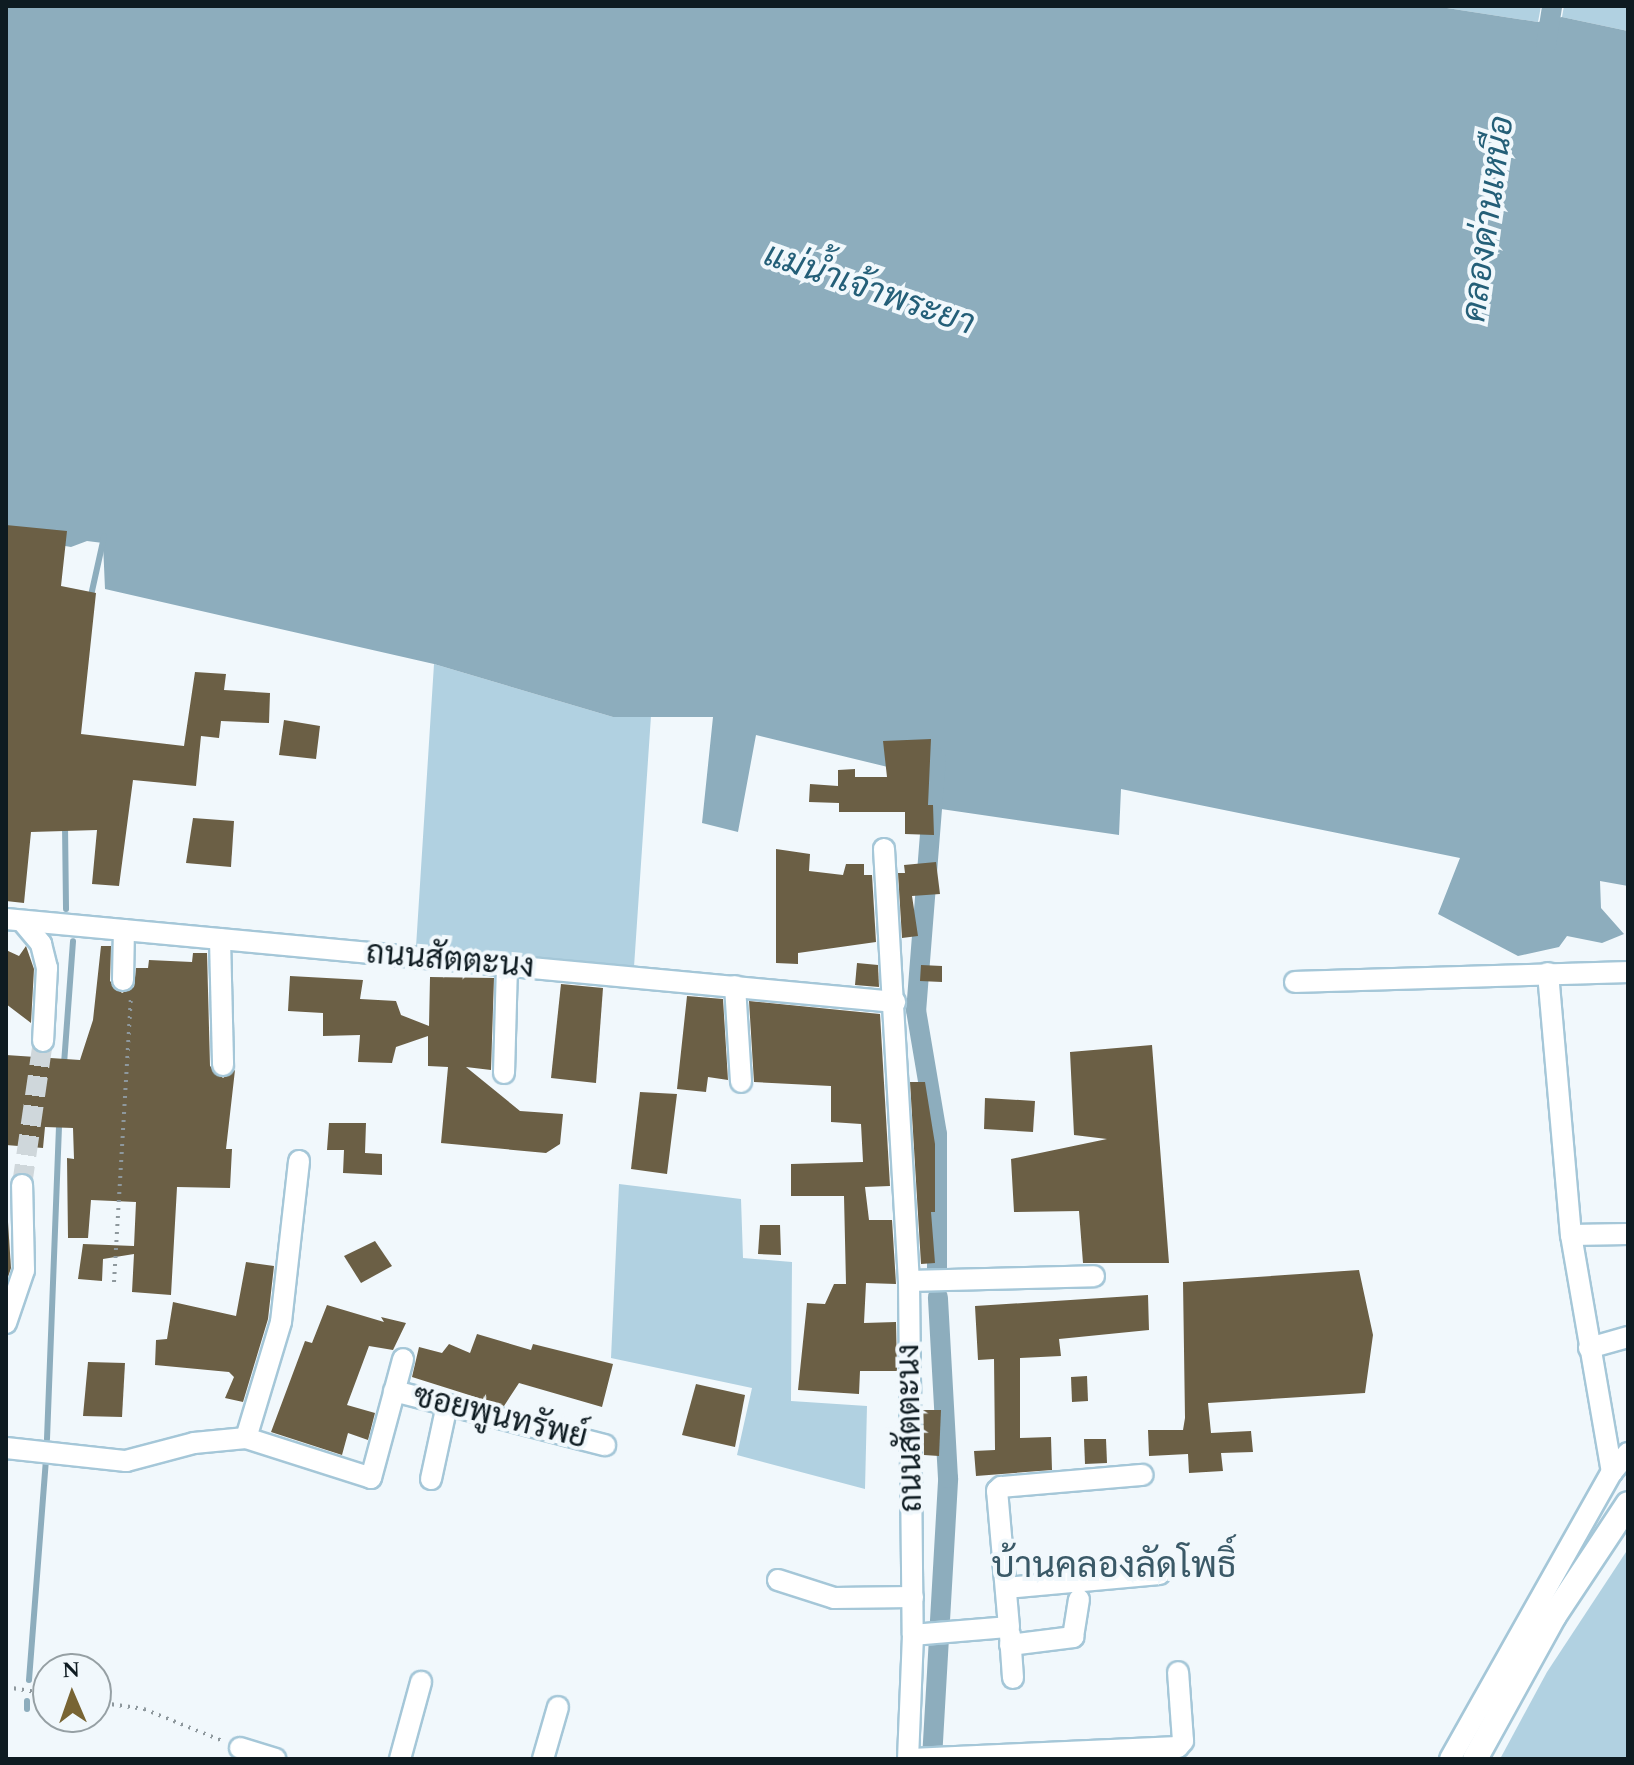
<!DOCTYPE html>
<meta charset="utf-8">
<style>
body{margin:0}
#map{position:relative;width:1634px;height:1765px;overflow:hidden;background:#f1f8fc;font-family:Spectral,Sarabun,serif}
div>[style]{position:absolute}
.green>*{inset:0;background:#b1d1e1}
.water>*{inset:0;background:#8dadbd}
.stream>*{height:6px;margin:-3px;padding:0 3px;transform-origin:3px;border-radius:3px;background:#8dadbd}
.canal>*{height:20px;margin:-10px;padding:0 10px;transform-origin:10px;border-radius:10px;background:#8dadbd}
.building>*{inset:0;background:#6b5f45}
.minor-tunnel>*{height:20px;margin-top:-10px;transform-origin:0;background:repeating-linear-gradient(90deg,#cfd7db 0 20px,transparent 0 30px)}
.path>*{height:4px;margin-top:-2px;transform-origin:0;background:repeating-linear-gradient(90deg,#8e989d 0 2px,transparent 0 8px)}
.roads{filter:drop-shadow(2px 0 #a5c7d8) drop-shadow(-2px 0 #a5c7d8) drop-shadow(0 2px #a5c7d8) drop-shadow(0 -2px #a5c7d8)}
.minor>*{height:20px;margin:-10px;padding:0 10px;transform-origin:10px;border-radius:10px;background:#fff}
.major>*{height:24px;margin:-12px;padding:0 12px;transform-origin:12px;border-radius:12px;background:#fff}
span{translate:-50% -50%;white-space:nowrap;text-align:center;line-height:1.15;-webkit-text-stroke:8px #f1f8fc;paint-order:stroke}
.street-label{font-size:32px;color:#0e1b21}
.water-label{font-size:34px;color:#245f78;font-style:italic}
.quarter-label{font-size:36px;color:#3a5967}
.frame{position:absolute;inset:0;border:8px solid #0e1b21;pointer-events:none}
.north{position:absolute;left:32px;top:1653px;width:80px;height:80px;box-sizing:border-box;background:#f1f8fc;border:2px solid #96a0a4;border-radius:50%;rotate:358deg;font-size:22px;font-weight:700;line-height:32px;text-align:center;color:#0e1b21}
.north::after{content:'';display:block;margin:auto;width:28px;height:36px;background:#786433;clip-path:polygon(50% 0,100% 100%,50% 72%,0 100%)}
</style>
<div id="map">
<div class="green">
<div style="clip-path:polygon(1434px 6px,1541px 6px,1538px 22px)"></div>
<div style="clip-path:polygon(1564px 6px,1628px 6px,1628px 31px,1562px 17px)"></div>
<div style="clip-path:polygon(434px 664px,613px 717px,651px 716px,634px 967px,416px 947px)"></div>
<div style="clip-path:polygon(619px 1184px,741px 1199px,743px 1258px,792px 1262px,791px 1401px,867px 1406px,865px 1489px,737px 1455px,752px 1388px,611px 1358px)"></div>
<div style="clip-path:polygon(1628px 1549px,1628px 1759px,1500px 1759px,1547px 1672px)"></div>
</div>
<div class="water">
<div style="clip-path:polygon(6px 6px,1434px 6px,1538px 22px,1562px 17px,1628px 31px,1628px 886px,1600px 881px,1601px 908px,1624px 934px,1602px 943px,1567px 936px,1559px 947px,1518px 956px,1438px 914px,1460px 858px,1121px 789px,1119px 835px,941px 809px,929px 777px,756px 735px,738px 832px,702px 823px,713px 717px,613px 717px,434px 664px,105px 589px,103px 543px,87px 541px,71px 547px,6px 536px)"></div>
</div>
<div class="stream">
<div style="left:90px;top:600px;width:65px;rotate:-77.5deg"></div>
<div style="left:65px;top:825px;width:84px;rotate:89.3deg"></div>
<div style="left:64px;top:1064px;width:123px;rotate:-85.8deg"></div>
<div style="left:47px;top:1439px;width:316px;rotate:-87.8deg"></div>
<div style="left:29px;top:1680px;width:220px;rotate:-85.6deg"></div>
<div style="left:27px;top:1709px;width:8px;rotate:-90deg"></div>
</div>
<div class="canal">
<div style="left:1546px;top:45px;width:39px;rotate:-81deg"></div>
<div style="left:936px;top:758px;width:253px;rotate:94.5deg"></div>
<div style="left:916px;top:1010px;width:126px;rotate:80.4deg"></div>
<div style="left:937px;top:1134px;width:141px;rotate:90deg"></div>
<div style="left:932px;top:1759px;width:281px;rotate:-86.7deg"></div>
<div style="left:948px;top:1478px;width:181px;rotate:-93.2deg"></div>
</div>
<div class="building">
<div style="clip-path:polygon(6px 525px,67px 531px,61px 586px,96px 593px,81px 734px,184px 746px,195px 672px,226px 674px,224px 690px,270px 693px,269px 723px,221px 721px,219px 738px,201px 736px,196px 786px,133px 780px,119px 886px,92px 884px,97px 830px,31px 832px,24px 903px,6px 901px)"></div>
<div style="clip-path:polygon(284px 720px,320px 726px,316px 759px,279px 755px)"></div>
<div style="clip-path:polygon(931px 739px,928px 805px,933px 805px,934px 835px,905px 834px,905px 812px,839px 812px,839px 803px,809px 802px,810px 784px,838px 786px,838px 770px,855px 769px,855px 777px,887px 777px,883px 741px)"></div>
<div style="clip-path:polygon(193px 818px,234px 821px,231px 867px,186px 863px)"></div>
<div style="clip-path:polygon(776px 849px,810px 854px,809px 871px,843px 875px,846px 864px,864px 864px,864px 875px,872px 875px,876px 942px,798px 953px,798px 964px,776px 963px)"></div>
<div style="clip-path:polygon(936px 862px,940px 894px,912px 896px,918px 936px,902px 938px,898px 873px,905px 873px,904px 865px)"></div>
<div style="clip-path:polygon(26px 946px,34px 969px,31px 1023px,6px 1004px,6px 950px,19px 956px)"></div>
<div style="clip-path:polygon(101px 946px,111px 946px,110px 981px,122px 993px,134px 987px,136px 968px,148px 968px,149px 960px,192px 962px,193px 953px,207px 953px,210px 1066px,223px 1078px,235px 1070px,226px 1149px,232px 1149px,230px 1188px,177px 1187px,171px 1295px,132px 1292px,134px 1254px,103px 1259px,102px 1281px,78px 1279px,83px 1244px,134px 1246px,136px 1202px,91px 1200px,88px 1238px,68px 1238px,67px 1158px,74px 1159px,73px 1128px,45px 1127px,43px 1148px,6px 1145px,6px 1055px,80px 1060px,93px 1020px)"></div>
<div style="clip-path:polygon(857px 963px,878px 965px,879px 987px,855px 985px)"></div>
<div style="clip-path:polygon(921px 965px,942px 966px,942px 982px,920px 981px)"></div>
<div style="clip-path:polygon(290px 976px,363px 980px,360px 999px,396px 1001px,401px 1015px,429px 1026px,430px 977px,494px 978px,491px 1070px,466px 1067px,520px 1111px,563px 1114px,560px 1144px,546px 1153px,441px 1143px,448px 1067px,428px 1066px,428px 1036px,396px 1047px,392px 1063px,358px 1062px,360px 1035px,323px 1036px,323px 1013px,288px 1011px)"></div>
<div style="clip-path:polygon(561px 984px,603px 988px,596px 1083px,551px 1078px)"></div>
<div style="clip-path:polygon(687px 996px,723px 999px,728px 1080px,708px 1077px,706px 1092px,677px 1089px)"></div>
<div style="clip-path:polygon(749px 1001px,880px 1014px,890px 1186px,865px 1187px,869px 1220px,892px 1220px,896px 1284px,866px 1283px,864px 1323px,896px 1322px,897px 1371px,860px 1371px,859px 1394px,798px 1390px,807px 1303px,825px 1304px,834px 1284px,846px 1284px,844px 1196px,791px 1196px,791px 1164px,863px 1162px,861px 1124px,831px 1122px,831px 1086px,754px 1082px)"></div>
<div style="clip-path:polygon(1152px 1045px,1169px 1263px,1083px 1263px,1079px 1211px,1014px 1212px,1011px 1159px,1107px 1139px,1074px 1135px,1070px 1052px)"></div>
<div style="clip-path:polygon(910px 1082px,925px 1082px,935px 1144px,935px 1212px,931px 1212px,935px 1263px,921px 1264px)"></div>
<div style="clip-path:polygon(640px 1092px,677px 1094px,667px 1174px,631px 1169px)"></div>
<div style="clip-path:polygon(985px 1098px,1035px 1101px,1033px 1132px,984px 1129px)"></div>
<div style="clip-path:polygon(329px 1123px,366px 1123px,365px 1153px,382px 1154px,382px 1175px,343px 1173px,344px 1150px,327px 1150px)"></div>
<div style="clip-path:polygon(6px 1192px,11px 1268px,6px 1283px)"></div>
<div style="clip-path:polygon(760px 1225px,780px 1225px,781px 1255px,758px 1254px)"></div>
<div style="clip-path:polygon(375px 1241px,392px 1266px,361px 1283px,344px 1256px)"></div>
<div style="clip-path:polygon(246px 1262px,274px 1266px,268px 1319px,243px 1402px,225px 1398px,234px 1377px,229px 1372px,155px 1365px,156px 1340px,167px 1339px,173px 1302px,236px 1316px)"></div>
<div style="clip-path:polygon(1359px 1270px,1373px 1335px,1365px 1393px,1208px 1403px,1211px 1433px,1251px 1431px,1253px 1452px,1221px 1453px,1223px 1471px,1189px 1473px,1188px 1454px,1149px 1456px,1148px 1430px,1183px 1430px,1185px 1418px,1183px 1282px)"></div>
<div style="clip-path:polygon(1148px 1295px,1149px 1330px,1059px 1339px,1061px 1356px,1020px 1358px,1020px 1438px,1051px 1437px,1052px 1470px,976px 1476px,974px 1451px,995px 1450px,994px 1359px,978px 1360px,975px 1306px)"></div>
<div style="clip-path:polygon(327px 1305px,384px 1322px,381px 1317px,406px 1323px,393px 1350px,369px 1346px,347px 1405px,375px 1413px,368px 1440px,348px 1433px,342px 1455px,271px 1432px,305px 1341px,312px 1343px)"></div>
<div style="clip-path:polygon(477px 1334px,531px 1350px,533px 1344px,613px 1364px,602px 1407px,519px 1383px,504px 1406px,412px 1377px,419px 1347px,442px 1353px,449px 1344px,470px 1353px)"></div>
<div style="clip-path:polygon(88px 1362px,125px 1363px,122px 1417px,83px 1416px)"></div>
<div style="clip-path:polygon(1087px 1376px,1088px 1401px,1072px 1402px,1071px 1377px)"></div>
<div style="clip-path:polygon(696px 1384px,745px 1395px,735px 1447px,682px 1435px)"></div>
<div style="clip-path:polygon(923px 1410px,941px 1410px,939px 1456px,924px 1455px)"></div>
<div style="clip-path:polygon(1084px 1439px,1106px 1439px,1107px 1463px,1085px 1464px)"></div>
</div>
<div class="minor-tunnel">
<div style="left:22px;top:1185px;width:146px;rotate:-81.7deg"></div>
</div>
<div class="path">
<div style="left:114px;top:1282px;width:285px;rotate:-86.6deg"></div>
<div style="left:6px;top:1687px;width:43px;rotate:9.5deg"></div>
<div style="left:96px;top:1702px;width:49px;rotate:8.3deg"></div>
<div style="left:144px;top:1709px;width:85px;rotate:22.1deg"></div>
</div>
<div class="roads">
<div class="minor">
<div style="left:884px;top:849px;width:433px;rotate:86.7deg"></div>
<div style="left:909px;top:1281px;width:354px;rotate:89.4deg"></div>
<div style="left:913px;top:1635px;width:124px;rotate:92.3deg"></div>
<div style="left:6px;top:919px;width:893px;rotate:5.33deg"></div>
<div style="left:22px;top:921px;width:30px;rotate:50deg"></div>
<div style="left:41px;top:944px;width:25px;rotate:76deg"></div>
<div style="left:47px;top:968px;width:73px;rotate:93.1deg"></div>
<div style="left:220px;top:939px;width:126px;rotate:88.6deg"></div>
<div style="left:1548px;top:973px;width:263px;rotate:85deg"></div>
<div style="left:1571px;top:1235px;width:241px;rotate:80.2deg"></div>
<div style="left:123px;top:980px;width:50px;rotate:-88.9deg"></div>
<div style="left:1295px;top:982px;width:333px;rotate:-1.7deg"></div>
<div style="left:735px;top:986px;width:96px;rotate:86.4deg"></div>
<div style="left:504px;top:1073px;width:107px;rotate:-88.4deg"></div>
<div style="left:1571px;top:1235px;width:57px;rotate:-1deg"></div>
<div style="left:909px;top:1281px;width:185px;rotate:-1.5deg"></div>
<div style="left:6px;top:1323px;width:56px;rotate:-71.2deg"></div>
<div style="left:24px;top:1270px;width:85px;rotate:-91.3deg"></div>
<div style="left:1589px;top:1348px;width:41px;rotate:-15.8deg"></div>
<div style="left:394px;top:1391px;width:218px;rotate:14.4deg"></div>
<div style="left:246px;top:1438px;width:121px;rotate:-73.2deg"></div>
<div style="left:281px;top:1322px;width:162px;rotate:-83.6deg"></div>
<div style="left:6px;top:1448px;width:121px;rotate:6.2deg"></div>
<div style="left:126px;top:1461px;width:70px;rotate:-14.8deg"></div>
<div style="left:194px;top:1443px;width:52px;rotate:-5.5deg"></div>
<div style="left:246px;top:1438px;width:131px;rotate:17.7deg"></div>
<div style="left:371px;top:1478px;width:123px;rotate:-74.9deg"></div>
<div style="left:431px;top:1479px;width:76px;rotate:-77.8deg"></div>
<div style="left:778px;top:1580px;width:59px;rotate:17.8deg"></div>
<div style="left:834px;top:1598px;width:79px;rotate:-0.7deg"></div>
<div style="left:1006px;top:1588px;width:154px;rotate:-5.2deg"></div>
<div style="left:913px;top:1635px;width:96px;rotate:-4.8deg"></div>
<div style="left:1009px;top:1627px;width:137px;rotate:-95deg"></div>
<div style="left:997px;top:1491px;width:6px;rotate:-45deg"></div>
<div style="left:1001px;top:1487px;width:142px;rotate:-4.9deg"></div>
<div style="left:1010px;top:1635px;width:43px;rotate:86deg"></div>
<div style="left:1010px;top:1645px;width:64px;rotate:-7.2deg"></div>
<div style="left:1073px;top:1637px;width:38px;rotate:-81deg"></div>
<div style="left:240px;top:1748px;width:37px;rotate:17deg"></div>
<div style="left:400px;top:1759px;width:80px;rotate:-74.7deg"></div>
<div style="left:543px;top:1759px;width:54px;rotate:-73.9deg"></div>
<div style="left:911px;top:1759px;width:267px;rotate:-2.6deg"></div>
<div style="left:1178px;top:1747px;width:8px;rotate:-50deg"></div>
<div style="left:1183px;top:1741px;width:69px;rotate:-94.1deg"></div>
<div style="left:1450px;top:1759px;width:330px;rotate:-60.6deg"></div>
<div style="left:1612px;top:1472px;width:25px;rotate:-50deg"></div>
</div>
<div class="major">
<div style="left:1475px;top:1759px;width:163px;rotate:-61.1deg"></div>
<div style="left:1554px;top:1616px;width:134px;rotate:-56.5deg"></div>
</div>
</div>
<div class="street-label">
<span style="left:450px;top:961px;rotate:5deg">ถนนสัตตะนง</span>
<span style="left:500px;top:1418px;rotate:14deg">ซอยพูนทรัพย์</span>
<span style="left:911px;top:1428px;rotate:-91deg">ถนนสัตตะนง</span>
</div>
<div class="water-label">
<span style="left:1489px;top:219px;rotate:-82deg">คลองด่านเหนือ</span>
<span style="left:869px;top:290px;rotate:19deg">แม่น้ำเจ้าพระยา</span>
</div>
<div class="quarter-label">
<span style="left:1114px;top:1567px">บ้านคลองลัดโพธิ์</span>
</div>
<div class="frame"></div>
<div class="north">N</div>
</div>
